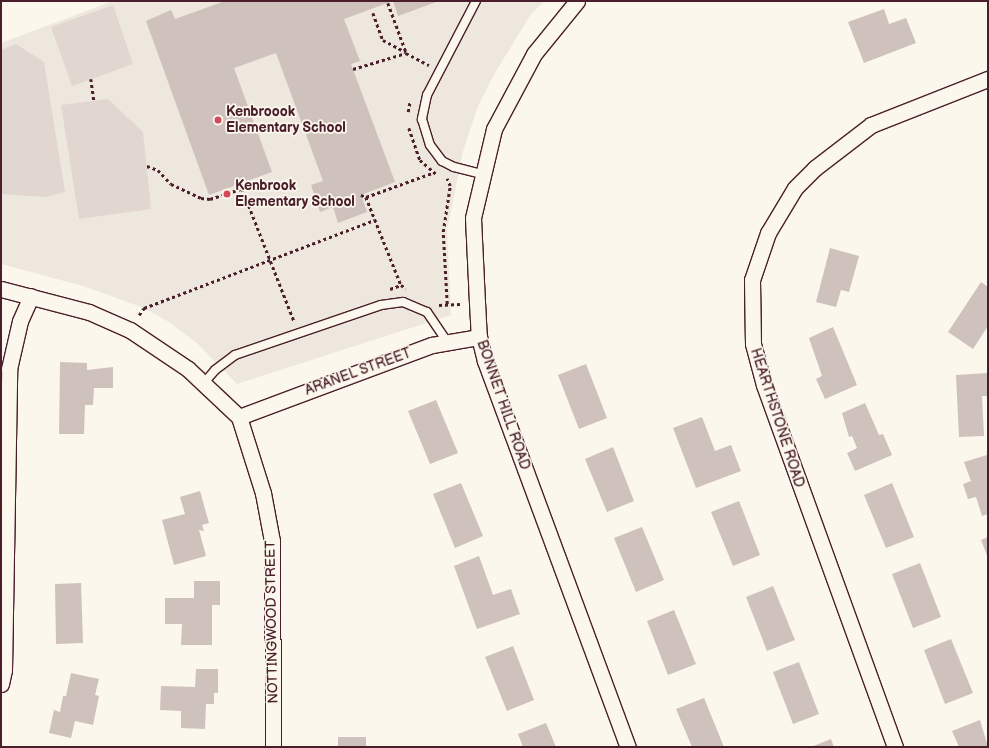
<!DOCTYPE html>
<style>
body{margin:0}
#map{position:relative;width:989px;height:748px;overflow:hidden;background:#fbf7ec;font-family:"Balsamiq Sans",sans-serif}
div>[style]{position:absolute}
.built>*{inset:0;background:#eee7de}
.green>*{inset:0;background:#e2d7d0}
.building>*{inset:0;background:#cfc2bc}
.path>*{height:2.5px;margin-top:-1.25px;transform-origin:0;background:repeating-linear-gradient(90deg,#4a1f2b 0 3px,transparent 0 6px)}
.roads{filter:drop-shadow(1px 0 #4a1f2b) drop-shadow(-1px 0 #4a1f2b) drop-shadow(0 1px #4a1f2b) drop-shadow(0 -1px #4a1f2b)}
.lane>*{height:8px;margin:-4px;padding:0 4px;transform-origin:4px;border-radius:4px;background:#fbf7ec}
.street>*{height:15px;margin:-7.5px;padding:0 7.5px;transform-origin:7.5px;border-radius:7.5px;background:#fbf7ec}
.dots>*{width:11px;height:11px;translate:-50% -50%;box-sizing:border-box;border:2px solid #fbf7ec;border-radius:50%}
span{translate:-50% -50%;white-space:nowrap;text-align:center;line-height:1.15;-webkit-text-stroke:3.5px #fbf7ec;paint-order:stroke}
.poi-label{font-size:14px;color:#4a1f2b;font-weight:700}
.left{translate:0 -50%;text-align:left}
.street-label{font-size:14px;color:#4a1f2b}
.frame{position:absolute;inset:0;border:2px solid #4a1f2b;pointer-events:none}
</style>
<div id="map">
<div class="built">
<div style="clip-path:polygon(113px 1px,545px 1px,531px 14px,496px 71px,478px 106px,463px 151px,447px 231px,451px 315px,237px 384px,198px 344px,169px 322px,144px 308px,83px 286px,1px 264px,1px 43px)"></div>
</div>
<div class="green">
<div style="clip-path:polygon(113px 5px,133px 64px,72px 86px,51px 27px)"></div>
<div style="clip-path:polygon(16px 44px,44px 62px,65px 192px,46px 197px,1px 194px,1px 50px)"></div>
<div style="clip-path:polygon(108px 99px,143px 132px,151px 209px,79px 219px,61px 105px)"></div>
</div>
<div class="building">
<div style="clip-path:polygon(225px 1px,439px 1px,398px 16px,393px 1px,344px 19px,360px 61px,351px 64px,395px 182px,361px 195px,367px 212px,338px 223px,333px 207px,320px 212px,311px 185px,323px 181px,276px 53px,234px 68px,272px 172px,209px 195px,146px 21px,171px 10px,175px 19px)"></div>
<div style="clip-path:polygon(884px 9px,889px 24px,906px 18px,916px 43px,864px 63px,848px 22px)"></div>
<div style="clip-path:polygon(830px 248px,859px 256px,849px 292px,841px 290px,836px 307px,816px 302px)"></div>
<div style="clip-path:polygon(981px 282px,988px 287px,988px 326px,973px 349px,948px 332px)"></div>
<div style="clip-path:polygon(833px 327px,857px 385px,825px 399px,816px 379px,822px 376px,809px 338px)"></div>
<div style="clip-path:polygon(60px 362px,87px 363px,87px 370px,113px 367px,113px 388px,94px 388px,93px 405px,85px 405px,84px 434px,59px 434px)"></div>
<div style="clip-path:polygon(586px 364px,607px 418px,579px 429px,558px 375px)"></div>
<div style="clip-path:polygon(988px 373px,988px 396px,982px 396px,984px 436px,959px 437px,956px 375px)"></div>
<div style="clip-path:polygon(436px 400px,458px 453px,430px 464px,408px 411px)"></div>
<div style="clip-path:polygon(865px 403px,879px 435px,883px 434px,892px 455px,855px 471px,847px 453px,857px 448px,852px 436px,849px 437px,842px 413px)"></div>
<div style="clip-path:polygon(702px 417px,715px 451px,731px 445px,741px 471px,696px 488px,673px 428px)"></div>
<div style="clip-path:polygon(613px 447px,634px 501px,607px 512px,585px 459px)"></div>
<div style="clip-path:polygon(987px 455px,988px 514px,982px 516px,976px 497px,968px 499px,963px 484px,971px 481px,964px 462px)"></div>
<div style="clip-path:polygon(461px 483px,483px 536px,455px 548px,433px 494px)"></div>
<div style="clip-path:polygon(892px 483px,914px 537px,886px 548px,864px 495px)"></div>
<div style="clip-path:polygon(200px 491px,209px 523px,202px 525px,204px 531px,199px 530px,206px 556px,174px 565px,162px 520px,185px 514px,180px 497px)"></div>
<div style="clip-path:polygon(739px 501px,760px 555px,733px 566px,711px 512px)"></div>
<div style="clip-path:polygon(642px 527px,664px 580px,636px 592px,614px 538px)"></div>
<div style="clip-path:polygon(988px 537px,988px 558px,981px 540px)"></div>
<div style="clip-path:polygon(479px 556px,493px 595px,511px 589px,520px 614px,477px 629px,454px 566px)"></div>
<div style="clip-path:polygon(920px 563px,941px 617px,913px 628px,892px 574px)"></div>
<div style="clip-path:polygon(194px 581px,220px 581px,220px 605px,212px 605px,212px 645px,181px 645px,182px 624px,165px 624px,165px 598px,194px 598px)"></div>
<div style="clip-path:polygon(81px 583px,83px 643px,56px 644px,55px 584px)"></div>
<div style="clip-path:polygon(773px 586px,795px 640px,767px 651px,746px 597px)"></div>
<div style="clip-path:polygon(674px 610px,696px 664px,668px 675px,647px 621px)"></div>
<div style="clip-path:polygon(951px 639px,973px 693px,945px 704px,924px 650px)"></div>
<div style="clip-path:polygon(513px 646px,534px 700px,507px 711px,485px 657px)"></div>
<div style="clip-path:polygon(799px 662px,819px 714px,793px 724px,773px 672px)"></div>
<div style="clip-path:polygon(196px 669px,218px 669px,218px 693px,214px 693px,214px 704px,206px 704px,205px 729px,181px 728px,181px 711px,160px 710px,161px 686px,195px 687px)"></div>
<div style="clip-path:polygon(71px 673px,99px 679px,95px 695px,99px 696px,93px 725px,75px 721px,71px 738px,49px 733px,54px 710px,60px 712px,63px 696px,66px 696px)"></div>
<div style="clip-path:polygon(704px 698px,724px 747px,692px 747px,676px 709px)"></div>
<div style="clip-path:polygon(980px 720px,988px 747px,959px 747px,952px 731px)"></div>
<div style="clip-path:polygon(546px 723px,556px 747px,523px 747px,518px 734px)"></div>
<div style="clip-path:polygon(338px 737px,366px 737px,366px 747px,338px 747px)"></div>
<div style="clip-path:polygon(831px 739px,834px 747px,811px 747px)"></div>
</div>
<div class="path">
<div style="left:388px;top:3px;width:52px;rotate:69.8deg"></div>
<div style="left:373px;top:13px;width:29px;rotate:70deg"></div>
<div style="left:383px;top:40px;width:26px;rotate:28deg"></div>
<div style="left:353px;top:69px;width:55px;rotate:-16.8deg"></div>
<div style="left:406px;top:53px;width:26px;rotate:28deg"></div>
<div style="left:91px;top:79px;width:22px;rotate:82deg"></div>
<div style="left:408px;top:112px;width:11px;rotate:-80deg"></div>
<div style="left:409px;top:128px;width:34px;rotate:71deg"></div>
<div style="left:420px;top:160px;width:21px;rotate:41deg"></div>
<div style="left:147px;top:166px;width:12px;rotate:20deg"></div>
<div style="left:158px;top:170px;width:19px;rotate:47deg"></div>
<div style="left:171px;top:184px;width:33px;rotate:25deg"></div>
<div style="left:201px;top:198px;width:9px;rotate:6deg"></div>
<div style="left:210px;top:199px;width:35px;rotate:-18deg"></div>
<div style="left:240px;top:183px;width:148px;rotate:68.6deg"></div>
<div style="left:361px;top:195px;width:5px;rotate:22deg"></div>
<div style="left:366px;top:197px;width:95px;rotate:68.3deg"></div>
<div style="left:401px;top:285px;width:6px;rotate:31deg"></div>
<div style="left:366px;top:197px;width:70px;rotate:-20deg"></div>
<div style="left:390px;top:289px;width:12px;rotate:-20deg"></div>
<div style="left:447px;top:304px;width:72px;rotate:-93.2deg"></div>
<div style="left:443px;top:232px;width:47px;rotate:-81.3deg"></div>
<div style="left:450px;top:186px;width:8px;rotate:-113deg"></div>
<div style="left:439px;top:305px;width:21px;rotate:-3deg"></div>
<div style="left:139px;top:315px;width:9px;rotate:-54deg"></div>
<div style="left:144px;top:308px;width:247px;rotate:-20.9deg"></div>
</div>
<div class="roads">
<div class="lane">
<div style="left:476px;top:1px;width:106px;rotate:117.5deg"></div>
<div style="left:427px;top:95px;width:25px;rotate:102deg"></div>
<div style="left:422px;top:119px;width:27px;rotate:73deg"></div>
<div style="left:430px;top:145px;width:20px;rotate:53deg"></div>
<div style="left:442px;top:161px;width:13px;rotate:27deg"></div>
<div style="left:454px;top:167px;width:29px;rotate:14deg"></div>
<div style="left:203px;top:384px;width:18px;rotate:-49deg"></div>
<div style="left:215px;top:370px;width:25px;rotate:-37deg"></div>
<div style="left:235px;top:355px;width:154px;rotate:-18.9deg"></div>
<div style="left:381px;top:305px;width:22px;rotate:-8deg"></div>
<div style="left:403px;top:302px;width:26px;rotate:23deg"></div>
<div style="left:427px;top:312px;width:36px;rotate:56deg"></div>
</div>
<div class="street">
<div style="left:577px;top:1px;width:68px;rotate:129.1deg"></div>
<div style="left:534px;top:54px;width:85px;rotate:118.1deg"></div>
<div style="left:494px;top:129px;width:91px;rotate:103.3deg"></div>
<div style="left:473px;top:218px;width:84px;rotate:87.3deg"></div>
<div style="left:477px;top:302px;width:35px;rotate:87deg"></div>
<div style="left:479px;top:337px;width:25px;rotate:76deg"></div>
<div style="left:485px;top:361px;width:412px;rotate:69.7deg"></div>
<div style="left:1px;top:289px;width:91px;rotate:14.6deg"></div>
<div style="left:89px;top:312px;width:45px;rotate:23.7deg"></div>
<div style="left:130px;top:330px;width:70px;rotate:33.9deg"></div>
<div style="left:188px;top:369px;width:70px;rotate:43.3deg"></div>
<div style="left:239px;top:417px;width:80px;rotate:72.5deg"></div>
<div style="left:263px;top:493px;width:49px;rotate:79.4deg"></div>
<div style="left:272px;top:541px;width:206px;rotate:89.7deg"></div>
<div style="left:239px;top:417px;width:206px;rotate:-20.5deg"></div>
<div style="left:432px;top:345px;width:48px;rotate:-9.7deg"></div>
<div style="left:1px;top:684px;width:14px;rotate:-78deg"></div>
<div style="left:4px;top:670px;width:301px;rotate:-89deg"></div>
<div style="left:9px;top:369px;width:49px;rotate:-77.1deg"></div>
<div style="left:20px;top:321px;width:27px;rotate:-66deg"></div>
<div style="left:895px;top:747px;width:385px;rotate:-109.9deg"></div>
<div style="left:764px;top:385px;width:42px;rotate:-105deg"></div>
<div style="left:753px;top:344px;width:64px;rotate:-90.9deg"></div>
<div style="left:752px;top:280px;width:50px;rotate:-71.2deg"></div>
<div style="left:768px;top:233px;width:52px;rotate:-59deg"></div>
<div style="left:795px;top:188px;width:28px;rotate:-45deg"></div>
<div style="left:815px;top:168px;width:71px;rotate:-37.5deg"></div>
<div style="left:871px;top:125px;width:126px;rotate:-21.5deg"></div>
</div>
</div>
<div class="dots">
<div style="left:218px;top:120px;background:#d1495b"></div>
<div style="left:227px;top:194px;background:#d1495b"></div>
</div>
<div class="poi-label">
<span class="left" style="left:226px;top:120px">Kenbroook<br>Elementary School</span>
<span class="left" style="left:235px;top:194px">Kenbrook<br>Elementary School</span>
</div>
<div class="street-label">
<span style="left:358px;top:372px;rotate:-20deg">ARANEL STREET</span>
<span style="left:503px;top:405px;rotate:71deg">BONNET HILL ROAD</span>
<span style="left:777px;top:418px;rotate:72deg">HEARTHSTONE ROAD</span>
<span style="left:272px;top:622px;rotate:-91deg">NOTTINGWOOD STREET</span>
</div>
<div class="frame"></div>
</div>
